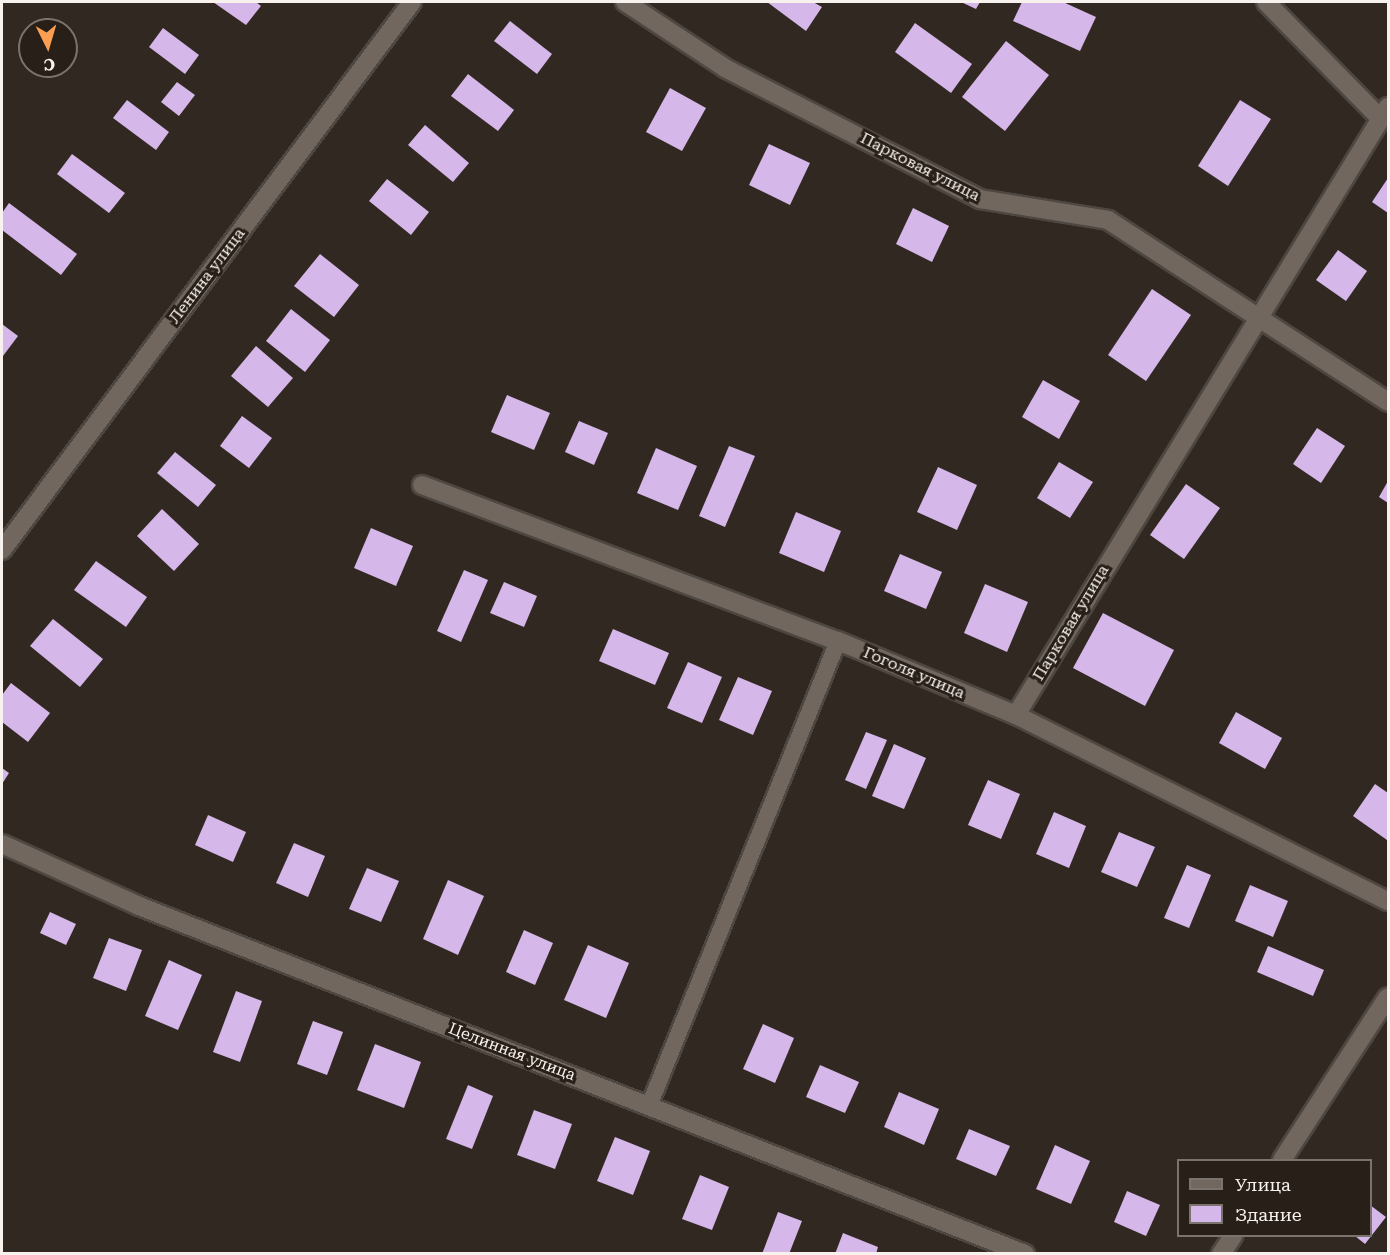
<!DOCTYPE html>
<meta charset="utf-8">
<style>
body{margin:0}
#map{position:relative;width:1390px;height:1255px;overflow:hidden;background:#312821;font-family:"Roboto Serif",serif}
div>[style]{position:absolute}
.building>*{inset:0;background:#d5b7e9}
.roads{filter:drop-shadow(2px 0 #4e4741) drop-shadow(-2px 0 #4e4741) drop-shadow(0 2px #4e4741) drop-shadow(0 -2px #4e4741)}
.lane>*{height:16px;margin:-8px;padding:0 8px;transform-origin:8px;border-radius:8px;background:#71675f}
.street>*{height:18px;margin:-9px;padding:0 9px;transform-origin:9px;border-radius:9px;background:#71675f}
.secondary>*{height:18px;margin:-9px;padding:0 9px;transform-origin:9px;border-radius:9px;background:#71675f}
span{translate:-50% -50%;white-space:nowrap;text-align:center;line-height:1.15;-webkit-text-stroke:6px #271f18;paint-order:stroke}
.street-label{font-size:16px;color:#f8f2ee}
.frame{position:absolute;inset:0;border:3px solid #f8f2ee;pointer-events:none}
.legend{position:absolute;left:1177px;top:1159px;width:195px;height:78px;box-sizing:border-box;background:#271f18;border:2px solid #7b736e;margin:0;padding:8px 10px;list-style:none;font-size:18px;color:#f8f2ee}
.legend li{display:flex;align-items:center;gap:12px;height:30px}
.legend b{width:30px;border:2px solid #7b736e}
.north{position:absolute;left:18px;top:18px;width:60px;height:60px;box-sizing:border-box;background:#271f18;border:2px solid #7b736e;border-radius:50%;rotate:175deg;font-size:16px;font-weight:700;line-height:24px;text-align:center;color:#f8f2ee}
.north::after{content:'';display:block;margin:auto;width:21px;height:27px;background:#fb9e51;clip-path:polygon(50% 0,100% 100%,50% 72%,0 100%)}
</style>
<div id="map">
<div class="building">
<div style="clip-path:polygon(213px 2px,256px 2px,261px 6px,246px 25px)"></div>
<div style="clip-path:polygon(767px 2px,813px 2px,822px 7px,806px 31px)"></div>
<div style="clip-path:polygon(961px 2px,980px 2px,976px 9px)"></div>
<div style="clip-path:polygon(1022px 2px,1063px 2px,1096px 17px,1080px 51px,1013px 21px)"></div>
<div style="clip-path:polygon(510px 21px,552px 54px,537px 74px,494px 41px)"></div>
<div style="clip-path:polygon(915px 23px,972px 64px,951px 93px,895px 52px)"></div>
<div style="clip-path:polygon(163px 28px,199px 55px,185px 74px,149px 47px)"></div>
<div style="clip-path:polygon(1006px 41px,1049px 75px,1005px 131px,962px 97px)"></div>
<div style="clip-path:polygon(468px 74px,514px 110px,498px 131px,451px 96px)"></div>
<div style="clip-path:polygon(177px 82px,195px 95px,179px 116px,161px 102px)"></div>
<div style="clip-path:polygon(670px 88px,706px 108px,682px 151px,646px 132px)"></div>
<div style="clip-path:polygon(127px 100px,169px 132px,156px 150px,113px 118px)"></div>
<div style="clip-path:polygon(1240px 100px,1271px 119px,1228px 186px,1198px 166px)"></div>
<div style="clip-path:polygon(425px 125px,469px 163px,453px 182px,408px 145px)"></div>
<div style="clip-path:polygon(769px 144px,810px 163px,790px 205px,749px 185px)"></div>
<div style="clip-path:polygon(72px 154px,125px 193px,109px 213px,57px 174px)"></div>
<div style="clip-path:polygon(1388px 178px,1388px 213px,1372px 202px)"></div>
<div style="clip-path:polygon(387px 179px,429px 212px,411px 235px,369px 201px)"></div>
<div style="clip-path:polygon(9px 203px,77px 254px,61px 275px,2px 230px,2px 213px)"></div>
<div style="clip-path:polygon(913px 208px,949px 226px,932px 262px,896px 244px)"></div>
<div style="clip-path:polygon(1338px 250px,1367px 271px,1346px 301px,1316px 280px)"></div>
<div style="clip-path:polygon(320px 254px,359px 285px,334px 317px,294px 286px)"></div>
<div style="clip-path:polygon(1152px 289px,1191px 315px,1146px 381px,1108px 355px)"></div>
<div style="clip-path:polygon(291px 309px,330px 340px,305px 372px,266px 341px)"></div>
<div style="clip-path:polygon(2px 324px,18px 336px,3px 356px,2px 355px)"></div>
<div style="clip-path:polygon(256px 346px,293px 378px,268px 407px,231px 376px)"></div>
<div style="clip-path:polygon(1043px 380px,1080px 401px,1059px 439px,1022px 417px)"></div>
<div style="clip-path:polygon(507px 395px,550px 413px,534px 450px,491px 432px)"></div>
<div style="clip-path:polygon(242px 416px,272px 438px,249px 468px,220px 446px)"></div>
<div style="clip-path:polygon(579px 421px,608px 433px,594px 465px,565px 452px)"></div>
<div style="clip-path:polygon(1317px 428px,1345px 446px,1321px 483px,1293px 464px)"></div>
<div style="clip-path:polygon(729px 446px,755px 456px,725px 527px,699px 516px)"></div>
<div style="clip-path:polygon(656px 448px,697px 466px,678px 510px,637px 493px)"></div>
<div style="clip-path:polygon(175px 452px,216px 485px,198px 507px,157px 473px)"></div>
<div style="clip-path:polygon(1059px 462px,1093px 482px,1070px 518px,1037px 498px)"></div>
<div style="clip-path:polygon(938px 467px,977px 485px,957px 530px,917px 512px)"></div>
<div style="clip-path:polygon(1388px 481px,1388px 503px,1379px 497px)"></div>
<div style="clip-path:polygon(1186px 484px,1220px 508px,1184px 559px,1150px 535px)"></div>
<div style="clip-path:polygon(162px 509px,199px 544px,174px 571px,137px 536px)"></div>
<div style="clip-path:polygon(796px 512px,841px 531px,824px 572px,779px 553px)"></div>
<div style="clip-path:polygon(371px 528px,413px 546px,396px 586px,354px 568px)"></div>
<div style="clip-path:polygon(900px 554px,942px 572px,926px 609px,884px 591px)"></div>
<div style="clip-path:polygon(96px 561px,147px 597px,126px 627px,74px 590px)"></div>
<div style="clip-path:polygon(464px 570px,488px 580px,461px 642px,437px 631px)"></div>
<div style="clip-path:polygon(504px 582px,537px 596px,524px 627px,490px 613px)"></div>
<div style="clip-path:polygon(985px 584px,1028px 602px,1007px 652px,964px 633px)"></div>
<div style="clip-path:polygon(1103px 613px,1174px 650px,1145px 706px,1073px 668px)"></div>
<div style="clip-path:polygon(53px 619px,103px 659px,80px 687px,30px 646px)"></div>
<div style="clip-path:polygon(613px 629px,669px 653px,655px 685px,599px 661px)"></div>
<div style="clip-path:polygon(688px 662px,722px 677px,702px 723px,667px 708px)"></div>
<div style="clip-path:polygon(738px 677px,772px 691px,753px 735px,719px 720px)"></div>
<div style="clip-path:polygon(11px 683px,50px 713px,28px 742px,2px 722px,2px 695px)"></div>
<div style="clip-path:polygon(1236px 712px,1282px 738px,1265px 769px,1219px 743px)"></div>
<div style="clip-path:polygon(866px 732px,887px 740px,866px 789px,845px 780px)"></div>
<div style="clip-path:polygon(894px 744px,926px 758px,904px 809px,872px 796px)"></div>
<div style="clip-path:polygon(2px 768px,9px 773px,2px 784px)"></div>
<div style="clip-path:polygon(988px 780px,1020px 794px,1001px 839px,968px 825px)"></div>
<div style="clip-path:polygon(1375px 784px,1388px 793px,1387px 840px,1353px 816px)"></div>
<div style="clip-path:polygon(1054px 812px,1086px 826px,1069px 868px,1036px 854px)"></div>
<div style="clip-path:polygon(208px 815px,246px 832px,233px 862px,195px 845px)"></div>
<div style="clip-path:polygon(1119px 832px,1155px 847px,1137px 887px,1101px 872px)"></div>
<div style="clip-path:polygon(294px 843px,325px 856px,308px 897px,276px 883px)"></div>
<div style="clip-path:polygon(1187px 865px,1211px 875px,1189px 928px,1164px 918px)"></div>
<div style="clip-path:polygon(367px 868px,399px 881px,381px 922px,349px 909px)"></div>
<div style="clip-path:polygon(448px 880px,484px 896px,458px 955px,423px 939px)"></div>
<div style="clip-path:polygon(1250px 885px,1288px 901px,1273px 937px,1235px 921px)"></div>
<div style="clip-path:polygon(50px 912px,76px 924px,66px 945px,40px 933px)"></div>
<div style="clip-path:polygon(524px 930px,553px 943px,535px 985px,506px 972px)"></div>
<div style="clip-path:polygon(109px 938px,142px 950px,126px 991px,93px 978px)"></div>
<div style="clip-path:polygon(588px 945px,629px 963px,606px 1018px,564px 1000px)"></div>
<div style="clip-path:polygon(1268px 946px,1324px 970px,1313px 996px,1257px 972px)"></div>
<div style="clip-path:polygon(169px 960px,202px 975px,178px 1030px,145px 1016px)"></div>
<div style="clip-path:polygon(236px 991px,262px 1001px,240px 1062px,213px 1052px)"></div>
<div style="clip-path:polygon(313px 1021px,343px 1032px,327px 1075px,297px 1064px)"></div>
<div style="clip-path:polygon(763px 1024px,794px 1038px,775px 1083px,743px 1069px)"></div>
<div style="clip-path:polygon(375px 1044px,421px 1062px,404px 1108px,357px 1090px)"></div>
<div style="clip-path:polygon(820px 1065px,859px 1082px,845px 1113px,806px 1097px)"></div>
<div style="clip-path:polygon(468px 1085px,493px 1096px,472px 1149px,446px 1139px)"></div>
<div style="clip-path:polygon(899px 1092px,939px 1109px,924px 1145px,884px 1127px)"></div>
<div style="clip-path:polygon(534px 1110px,572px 1124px,555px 1169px,517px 1155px)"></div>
<div style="clip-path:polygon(969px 1129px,1010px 1146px,996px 1176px,956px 1159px)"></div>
<div style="clip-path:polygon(615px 1137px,650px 1151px,633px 1195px,597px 1181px)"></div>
<div style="clip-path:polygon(1055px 1145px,1090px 1161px,1071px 1204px,1036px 1189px)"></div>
<div style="clip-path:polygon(700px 1175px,729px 1187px,712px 1230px,682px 1219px)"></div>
<div style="clip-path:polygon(1127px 1191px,1160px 1205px,1146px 1236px,1114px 1222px)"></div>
<div style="clip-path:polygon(1370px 1205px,1386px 1217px,1365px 1244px,1355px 1236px,1370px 1236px)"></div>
<div style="clip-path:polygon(778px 1212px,802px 1221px,789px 1254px,762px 1254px)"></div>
<div style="clip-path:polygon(843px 1233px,878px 1247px,876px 1254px,835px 1254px)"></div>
</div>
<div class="roads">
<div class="lane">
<div style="left:649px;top:1106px;width:502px;rotate:-67.88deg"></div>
</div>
<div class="street">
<div style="left:625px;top:2px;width:120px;rotate:33.4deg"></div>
<div style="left:725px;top:68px;width:287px;rotate:27.2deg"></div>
<div style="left:980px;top:199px;width:130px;rotate:9.3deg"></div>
<div style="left:1108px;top:220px;width:334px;rotate:33deg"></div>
<div style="left:1266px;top:2px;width:164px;rotate:45.5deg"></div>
<div style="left:422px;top:485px;width:444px;rotate:20.6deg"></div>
<div style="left:838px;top:641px;width:193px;rotate:22.6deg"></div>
<div style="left:1016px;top:715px;width:416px;rotate:26.6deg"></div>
<div style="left:1016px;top:715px;width:713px;rotate:-58.54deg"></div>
</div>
<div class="secondary">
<div style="left:2px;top:550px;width:684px;rotate:-53.2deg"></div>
<div style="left:2px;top:844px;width:150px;rotate:24.3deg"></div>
<div style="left:139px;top:906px;width:952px;rotate:21.44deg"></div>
<div style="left:1282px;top:1160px;width:194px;rotate:-57deg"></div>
<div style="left:1221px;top:1254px;width:22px;rotate:-56deg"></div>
</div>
</div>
<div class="street-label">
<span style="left:920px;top:167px;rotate:27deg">Парковая улица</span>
<span style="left:207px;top:276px;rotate:-53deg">Ленина улица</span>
<span style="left:1071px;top:623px;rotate:-59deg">Парковая улица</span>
<span style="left:914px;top:673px;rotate:23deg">Гоголя улица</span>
<span style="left:512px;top:1052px;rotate:21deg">Целинная улица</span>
</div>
<div class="frame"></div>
<ul class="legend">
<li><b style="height:8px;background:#71675f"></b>Улица</li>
<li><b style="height:16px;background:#d5b7e9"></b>Здание</li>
</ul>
<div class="north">С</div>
</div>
